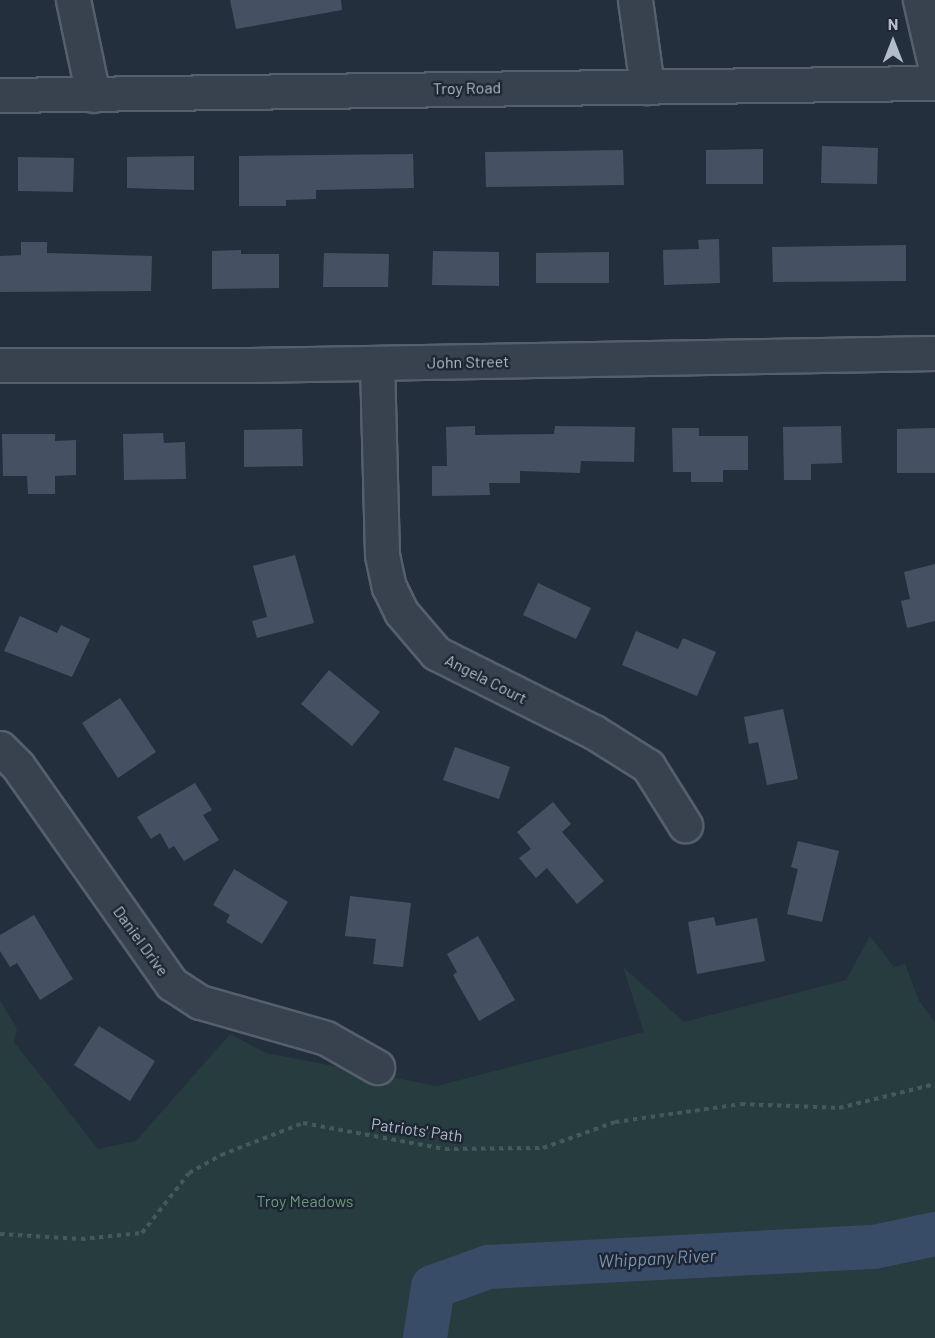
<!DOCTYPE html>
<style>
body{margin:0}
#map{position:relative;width:935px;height:1338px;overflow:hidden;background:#242f3e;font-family:Barlow,sans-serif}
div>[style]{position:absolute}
.green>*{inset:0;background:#263c3f}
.river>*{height:44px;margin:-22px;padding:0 22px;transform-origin:22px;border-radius:22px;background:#394c67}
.building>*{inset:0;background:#455162}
.path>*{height:4px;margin-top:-2px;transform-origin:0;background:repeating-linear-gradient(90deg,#44595c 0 4.5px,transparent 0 9px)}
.roads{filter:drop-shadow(2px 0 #565f6c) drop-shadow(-2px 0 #565f6c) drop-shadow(0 2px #565f6c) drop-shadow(0 -2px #565f6c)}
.minor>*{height:33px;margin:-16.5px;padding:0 16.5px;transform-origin:16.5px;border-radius:16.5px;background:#38414e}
span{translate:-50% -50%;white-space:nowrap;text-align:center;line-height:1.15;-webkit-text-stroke:5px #1d2633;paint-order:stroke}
.street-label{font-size:16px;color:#b4bcc9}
.park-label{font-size:16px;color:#6b9a76}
.water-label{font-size:18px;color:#7c92b1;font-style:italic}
.north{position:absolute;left:863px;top:12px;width:60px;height:60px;-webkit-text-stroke:4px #1d2633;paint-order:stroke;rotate:0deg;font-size:16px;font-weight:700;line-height:24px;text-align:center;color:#b4bcc9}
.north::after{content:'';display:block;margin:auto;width:21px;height:27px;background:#b4bcc9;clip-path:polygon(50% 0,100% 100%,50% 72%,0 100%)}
</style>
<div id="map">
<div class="green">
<div style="clip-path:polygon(870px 936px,894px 967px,905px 964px,919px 1001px,935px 1022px,935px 1338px,0 1338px,0 1000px,17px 1029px,14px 1042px,98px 1149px,136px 1141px,230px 1034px,266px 1053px,437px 1086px,644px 1032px,623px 967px,684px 1022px,846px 980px)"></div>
</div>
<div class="river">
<div style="left:425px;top:1338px;width:52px;rotate:-81.1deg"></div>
<div style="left:433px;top:1287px;width:59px;rotate:-20deg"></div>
<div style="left:488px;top:1267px;width:387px;rotate:-3deg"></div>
<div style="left:874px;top:1247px;width:62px;rotate:-12deg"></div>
</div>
<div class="building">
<div style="clip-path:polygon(230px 0,341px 0,342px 10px,236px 29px)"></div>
<div style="clip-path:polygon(822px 146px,878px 148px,877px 184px,821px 183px)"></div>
<div style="clip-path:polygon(763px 149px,763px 184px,706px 184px,706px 150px)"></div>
<div style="clip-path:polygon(623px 150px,624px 185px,486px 187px,485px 152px)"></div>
<div style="clip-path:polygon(413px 154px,414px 188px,316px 190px,316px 199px,286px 200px,286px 206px,239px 206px,239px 156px)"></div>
<div style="clip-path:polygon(194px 156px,194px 190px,127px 188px,127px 157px)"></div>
<div style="clip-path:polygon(18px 157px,74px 158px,73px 192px,18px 191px)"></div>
<div style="clip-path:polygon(719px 239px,720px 283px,664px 285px,663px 250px,699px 249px,698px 240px)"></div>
<div style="clip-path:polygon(21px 242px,47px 242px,47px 253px,152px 256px,151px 291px,0 292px,0 256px,21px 255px)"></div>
<div style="clip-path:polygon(906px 245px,906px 281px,773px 282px,772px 247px)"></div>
<div style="clip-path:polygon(241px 250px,241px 254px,279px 254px,279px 288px,212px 289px,212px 251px)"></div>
<div style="clip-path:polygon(433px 251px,499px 252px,499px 286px,432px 285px)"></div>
<div style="clip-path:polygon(609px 252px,609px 283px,536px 283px,536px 253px)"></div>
<div style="clip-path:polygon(324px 253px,389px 254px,388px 287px,323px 287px)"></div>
<div style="clip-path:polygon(475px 426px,475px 435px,554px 434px,555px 426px,635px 427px,634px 462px,581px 461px,580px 473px,520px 471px,520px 483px,489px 483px,490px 495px,432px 496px,432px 466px,447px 466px,446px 427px)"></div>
<div style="clip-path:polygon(841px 426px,842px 463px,811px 464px,811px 480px,784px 480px,783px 427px)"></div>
<div style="clip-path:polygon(672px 428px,699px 428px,699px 436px,748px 436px,748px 470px,723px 470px,723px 482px,691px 482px,691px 472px,673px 472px)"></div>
<div style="clip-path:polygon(935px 428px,935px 473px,897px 473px,897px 429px)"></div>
<div style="clip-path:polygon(302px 429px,303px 466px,244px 467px,244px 430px)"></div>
<div style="clip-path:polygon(163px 433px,164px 443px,185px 442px,186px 479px,124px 480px,123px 434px)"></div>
<div style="clip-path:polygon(2px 434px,55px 434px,55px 441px,76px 440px,76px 475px,55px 476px,55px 494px,28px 494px,27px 476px,3px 476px)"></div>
<div style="clip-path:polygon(295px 555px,314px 623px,257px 638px,252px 621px,267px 617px,253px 566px)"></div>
<div style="clip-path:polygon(935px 564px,935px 621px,907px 628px,901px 601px,910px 599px,904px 572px)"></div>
<div style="clip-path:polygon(538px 583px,591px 608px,576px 639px,523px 615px)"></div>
<div style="clip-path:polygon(20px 616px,57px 633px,61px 625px,90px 639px,72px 677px,4px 651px)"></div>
<div style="clip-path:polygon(636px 631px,678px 649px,683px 638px,716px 652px,697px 696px,622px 665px)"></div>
<div style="clip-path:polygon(329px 670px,380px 712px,352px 746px,301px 704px)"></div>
<div style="clip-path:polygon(120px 698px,156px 752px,118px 778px,82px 723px)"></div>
<div style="clip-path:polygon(783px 709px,798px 779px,767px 785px,758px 742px,749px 744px,744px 717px)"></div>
<div style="clip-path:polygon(455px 747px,510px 767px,499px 799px,443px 780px)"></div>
<div style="clip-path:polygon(195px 783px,212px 810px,203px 815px,219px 840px,184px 861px,174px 846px,169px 849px,160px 833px,151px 839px,137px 817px)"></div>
<div style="clip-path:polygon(553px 802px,571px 824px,562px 832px,604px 881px,577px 904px,547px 868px,536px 878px,519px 858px,531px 849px,517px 832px)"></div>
<div style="clip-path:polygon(798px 841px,839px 851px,822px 922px,787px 914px,798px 869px,791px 867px)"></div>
<div style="clip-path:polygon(234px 869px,288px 902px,262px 944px,226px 922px,230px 915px,213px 905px)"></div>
<div style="clip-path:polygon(350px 896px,411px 903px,403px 967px,373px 964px,376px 939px,345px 936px)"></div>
<div style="clip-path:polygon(34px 915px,73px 979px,40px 1000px,17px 963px,10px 967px,0 951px,0 935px)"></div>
<div style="clip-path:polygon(714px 917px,716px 926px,757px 918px,765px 961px,697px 974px,688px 922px)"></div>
<div style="clip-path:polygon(478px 936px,515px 1000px,479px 1021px,453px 975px,457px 972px,447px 954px)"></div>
<div style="clip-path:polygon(99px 1026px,155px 1061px,130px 1101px,74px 1065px)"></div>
</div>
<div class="path">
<div style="left:0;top:1234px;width:81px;rotate:3.5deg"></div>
<div style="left:81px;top:1239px;width:61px;rotate:-5.6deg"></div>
<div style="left:142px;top:1233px;width:76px;rotate:-51.9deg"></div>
<div style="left:189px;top:1173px;width:37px;rotate:-29deg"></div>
<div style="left:221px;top:1155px;width:88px;rotate:-21.3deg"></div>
<div style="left:303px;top:1123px;width:144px;rotate:10.4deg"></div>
<div style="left:445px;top:1149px;width:98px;rotate:-0.6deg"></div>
<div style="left:543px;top:1148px;width:77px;rotate:-19.9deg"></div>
<div style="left:615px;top:1122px;width:127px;rotate:-8.1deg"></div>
<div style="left:741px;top:1104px;width:98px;rotate:2.3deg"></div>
<div style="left:839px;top:1108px;width:99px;rotate:-14deg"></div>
</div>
<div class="roads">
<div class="minor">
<div style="left:73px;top:0;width:97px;rotate:78.1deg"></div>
<div style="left:635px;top:0;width:88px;rotate:82.1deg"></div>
<div style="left:920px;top:0;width:67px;rotate:77deg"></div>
<div style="left:0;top:95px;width:935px;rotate:-0.74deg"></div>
<div style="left:377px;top:363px;width:192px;rotate:88.5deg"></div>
<div style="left:382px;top:555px;width:33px;rotate:78deg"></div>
<div style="left:389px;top:587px;width:28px;rotate:64deg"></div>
<div style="left:401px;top:612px;width:54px;rotate:49.5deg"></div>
<div style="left:436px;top:653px;width:177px;rotate:26.6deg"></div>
<div style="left:594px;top:732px;width:64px;rotate:32.2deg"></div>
<div style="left:648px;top:766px;width:70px;rotate:57.9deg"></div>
<div style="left:0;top:365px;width:250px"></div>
<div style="left:250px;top:365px;width:685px;rotate:-1deg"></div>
<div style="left:0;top:748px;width:25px;rotate:45deg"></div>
<div style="left:18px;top:766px;width:267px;rotate:54.8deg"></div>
<div style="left:172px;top:984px;width:33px;rotate:33deg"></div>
<div style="left:200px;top:1002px;width:131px;rotate:15.9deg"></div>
<div style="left:326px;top:1038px;width:59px;rotate:29.6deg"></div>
</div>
</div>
<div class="street-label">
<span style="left:467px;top:88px;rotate:-1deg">Troy Road</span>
<span style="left:468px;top:362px;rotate:-1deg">John Street</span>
<span style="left:486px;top:679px;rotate:27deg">Angela Court</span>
<span style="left:141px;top:941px;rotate:54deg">Daniel Drive</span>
<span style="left:417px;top:1130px;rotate:8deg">Patriots' Path</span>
</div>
<div class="park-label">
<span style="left:305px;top:1201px">Troy Meadows</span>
</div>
<div class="water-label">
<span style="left:657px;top:1258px;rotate:-3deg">Whippany River</span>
</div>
<div class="north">N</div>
</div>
